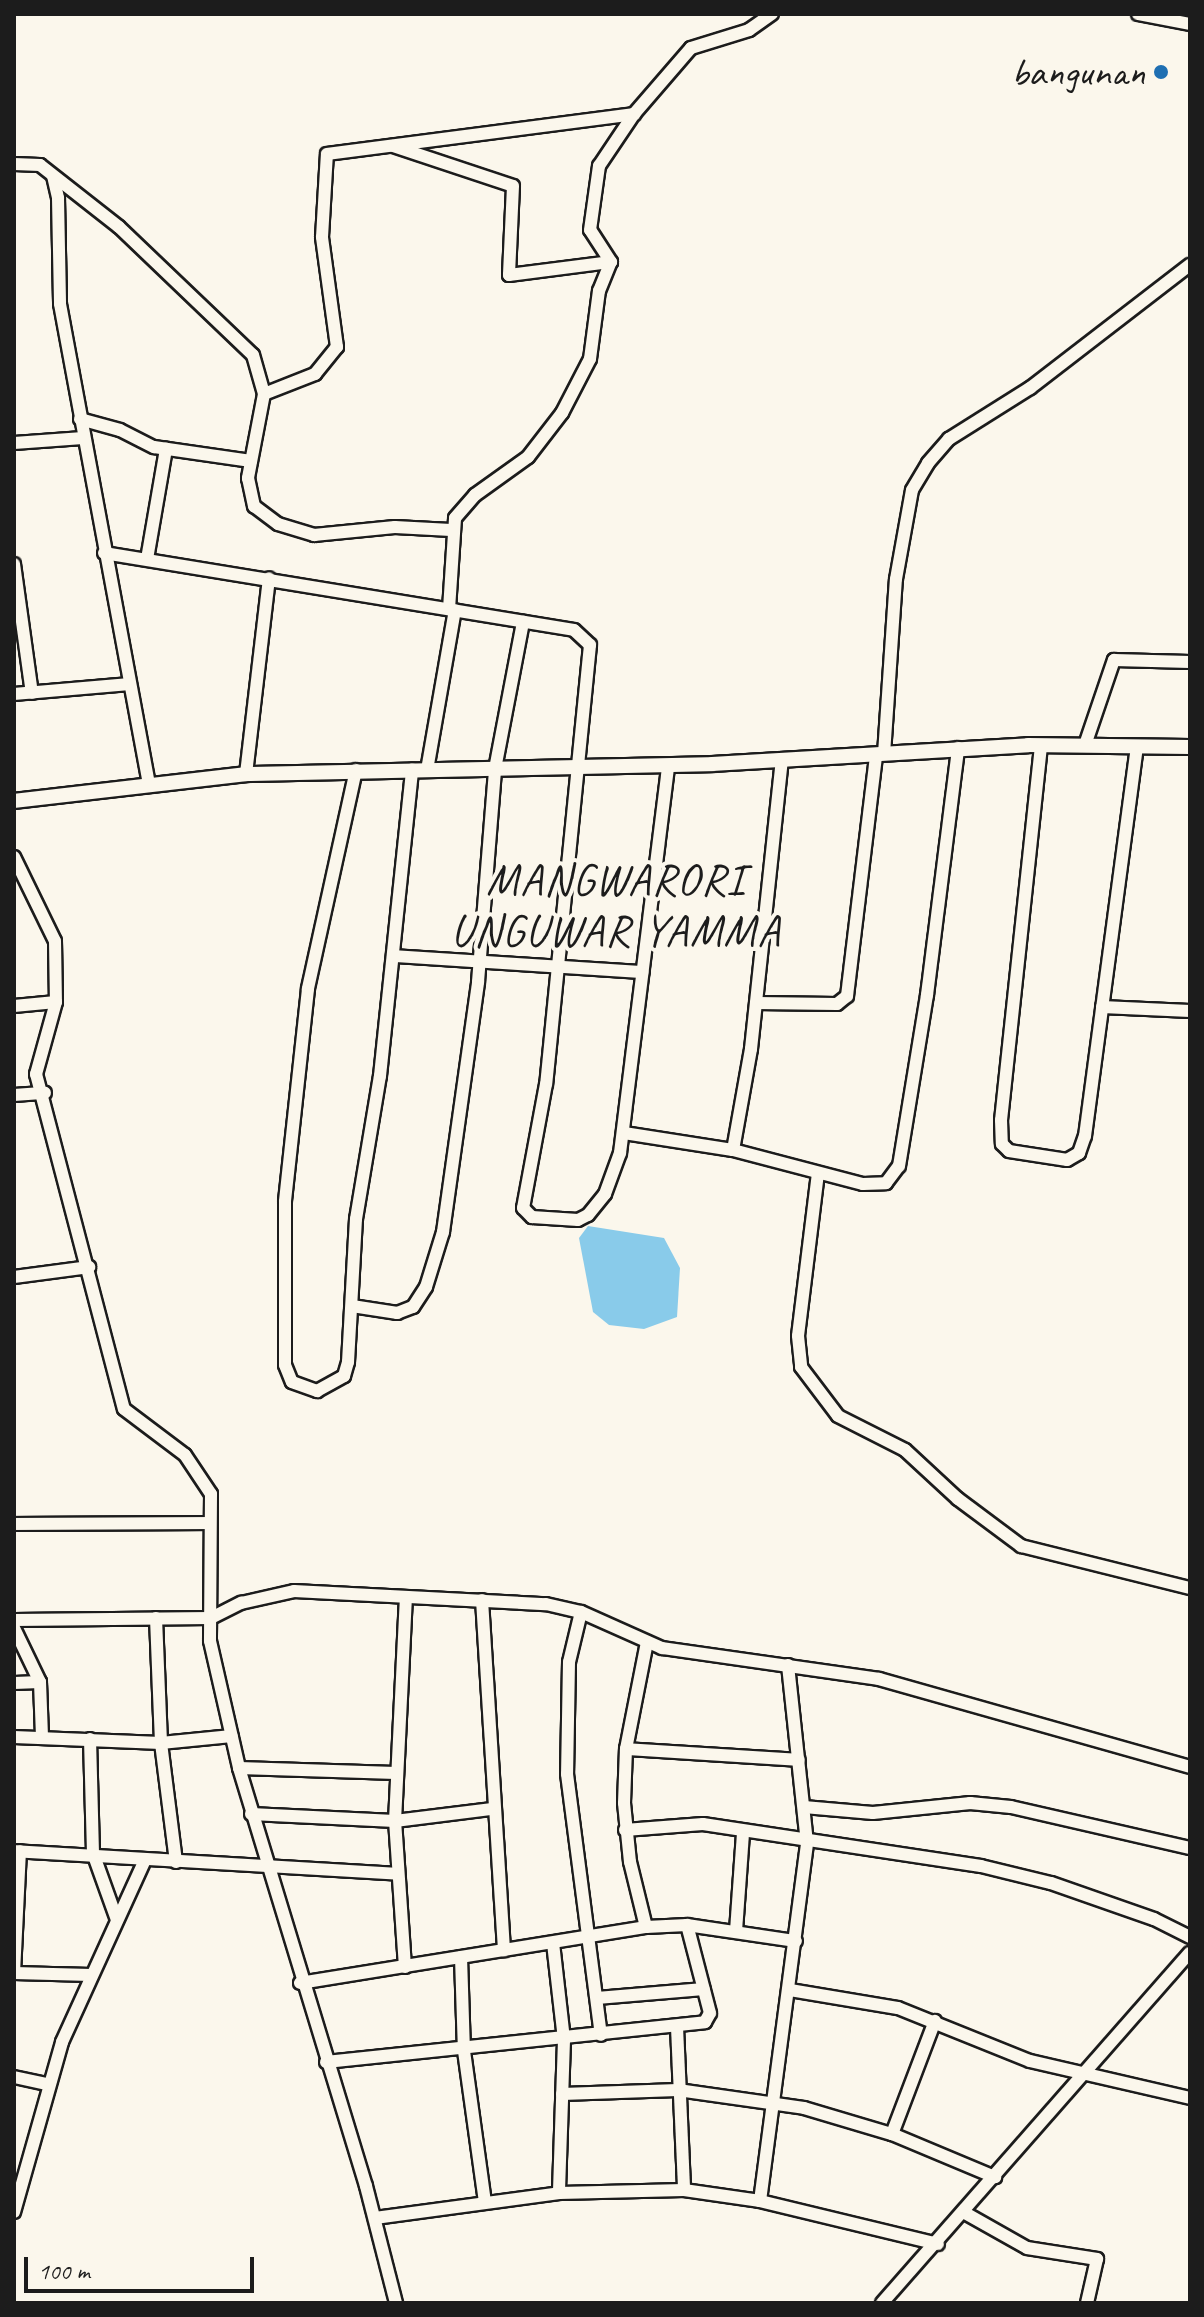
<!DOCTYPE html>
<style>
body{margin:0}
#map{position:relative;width:1204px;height:2317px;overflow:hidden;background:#fbf7ec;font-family:Caveat,sans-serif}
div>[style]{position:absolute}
.water>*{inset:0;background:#89cbea}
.roads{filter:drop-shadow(2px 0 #1c1c1c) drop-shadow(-2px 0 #1c1c1c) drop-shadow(0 2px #1c1c1c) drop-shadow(0 -2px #1c1c1c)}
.minor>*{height:12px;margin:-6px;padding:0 6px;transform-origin:6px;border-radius:6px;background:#fbf7ec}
.tertiary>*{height:14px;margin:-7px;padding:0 7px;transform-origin:7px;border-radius:7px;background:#fbf7ec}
.dots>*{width:22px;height:22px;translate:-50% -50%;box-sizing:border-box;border:4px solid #fbf7ec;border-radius:50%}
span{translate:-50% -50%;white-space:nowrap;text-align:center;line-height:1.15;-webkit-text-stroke:8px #fbf7ec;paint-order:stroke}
.poi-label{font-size:40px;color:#1c1c1c}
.right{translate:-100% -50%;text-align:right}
.quarter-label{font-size:44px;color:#1c1c1c;letter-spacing:2px}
.frame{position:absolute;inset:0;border:16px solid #1c1c1c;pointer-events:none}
.scale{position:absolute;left:24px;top:2257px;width:230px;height:36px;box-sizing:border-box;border:4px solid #1c1c1c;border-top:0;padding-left:10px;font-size:24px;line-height:28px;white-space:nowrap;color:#1c1c1c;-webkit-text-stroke:6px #fbf7ec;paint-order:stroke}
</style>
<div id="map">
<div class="water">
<div style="clip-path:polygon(588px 1226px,664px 1238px,680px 1268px,677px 1317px,644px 1329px,609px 1325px,593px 1312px,579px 1238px)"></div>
</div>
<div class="roads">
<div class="minor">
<div style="left:1138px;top:14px;width:53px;rotate:10.9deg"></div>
<div style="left:393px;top:146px;width:126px;rotate:18.4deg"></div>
<div style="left:513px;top:186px;width:89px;rotate:92.6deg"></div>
<div style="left:509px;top:275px;width:103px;rotate:-7.3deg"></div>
<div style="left:14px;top:164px;width:26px;rotate:2deg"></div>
<div style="left:40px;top:165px;width:100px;rotate:38.1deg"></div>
<div style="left:119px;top:227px;width:185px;rotate:43.7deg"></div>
<div style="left:253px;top:355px;width:41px;rotate:74.2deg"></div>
<div style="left:264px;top:394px;width:86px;rotate:100.8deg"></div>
<div style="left:248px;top:478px;width:29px;rotate:78deg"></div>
<div style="left:254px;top:506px;width:30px;rotate:37deg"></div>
<div style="left:278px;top:524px;width:38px;rotate:17deg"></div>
<div style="left:314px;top:535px;width:81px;rotate:-5.6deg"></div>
<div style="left:395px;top:527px;width:56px;rotate:3.1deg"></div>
<div style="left:53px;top:176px;width:23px;rotate:77deg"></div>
<div style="left:58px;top:198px;width:106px;rotate:88.9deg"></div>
<div style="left:60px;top:304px;width:487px;rotate:79.5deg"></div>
<div style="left:264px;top:394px;width:55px;rotate:-21.4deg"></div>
<div style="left:315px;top:374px;width:35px;rotate:-51deg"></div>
<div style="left:337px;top:347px;width:111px;rotate:-97.8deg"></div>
<div style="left:322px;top:237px;width:83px;rotate:-86.6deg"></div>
<div style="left:327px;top:154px;width:310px;rotate:-7.4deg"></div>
<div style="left:80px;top:419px;width:41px;rotate:15.4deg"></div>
<div style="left:120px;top:430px;width:38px;rotate:27deg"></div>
<div style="left:154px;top:447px;width:98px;rotate:8.2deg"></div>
<div style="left:14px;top:443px;width:69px;rotate:-4.1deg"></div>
<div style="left:104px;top:553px;width:476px;rotate:9.3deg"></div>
<div style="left:574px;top:630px;width:22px;rotate:43deg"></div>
<div style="left:590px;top:645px;width:441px;rotate:95.7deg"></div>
<div style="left:546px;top:1084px;width:126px;rotate:100.5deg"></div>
<div style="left:523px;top:1208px;width:13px;rotate:45deg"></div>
<div style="left:532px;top:1217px;width:46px;rotate:3.7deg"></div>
<div style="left:578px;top:1220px;width:11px;rotate:-27deg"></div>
<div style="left:588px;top:1215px;width:27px;rotate:-51deg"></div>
<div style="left:605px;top:1194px;width:44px;rotate:-69.9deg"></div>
<div style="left:620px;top:1153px;width:390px;rotate:-82.9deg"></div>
<div style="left:147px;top:559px;width:112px;rotate:-80.2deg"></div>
<div style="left:14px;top:564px;width:130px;rotate:82.1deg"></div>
<div style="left:449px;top:609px;width:91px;rotate:-86.2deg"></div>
<div style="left:455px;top:518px;width:30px;rotate:-49deg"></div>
<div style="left:475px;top:495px;width:65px;rotate:-35.6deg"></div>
<div style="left:528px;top:457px;width:56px;rotate:-52.3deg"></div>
<div style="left:562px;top:413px;width:61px;rotate:-62.6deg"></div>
<div style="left:590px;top:359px;width:69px;rotate:-82.5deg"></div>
<div style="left:599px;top:291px;width:31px;rotate:-68deg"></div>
<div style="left:611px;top:262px;width:38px;rotate:-123deg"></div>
<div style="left:590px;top:230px;width:65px;rotate:-82deg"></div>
<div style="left:599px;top:166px;width:63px;rotate:-56.1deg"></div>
<div style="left:634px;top:114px;width:87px;rotate:-49.2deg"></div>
<div style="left:691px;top:48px;width:61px;rotate:-17.2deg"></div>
<div style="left:749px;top:30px;width:28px;rotate:-35deg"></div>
<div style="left:14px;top:694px;width:116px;rotate:-4.9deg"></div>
<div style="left:1085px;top:745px;width:90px;rotate:-71.2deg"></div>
<div style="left:1114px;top:660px;width:76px;rotate:1.5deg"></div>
<div style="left:1041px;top:746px;width:376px;rotate:96.1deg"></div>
<div style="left:1001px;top:1120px;width:24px;rotate:88deg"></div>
<div style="left:1002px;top:1144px;width:10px;rotate:45deg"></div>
<div style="left:1009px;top:1151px;width:59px;rotate:8.8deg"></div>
<div style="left:1067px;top:1160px;width:14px;rotate:-30deg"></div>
<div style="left:1079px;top:1153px;width:18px;rotate:-71deg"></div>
<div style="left:1085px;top:1136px;width:393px;rotate:-82.4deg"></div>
<div style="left:884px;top:754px;width:175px;rotate:-86.1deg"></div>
<div style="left:896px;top:579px;width:90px;rotate:-79.8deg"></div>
<div style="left:912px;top:490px;width:31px;rotate:-59deg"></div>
<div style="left:928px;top:463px;width:32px;rotate:-49deg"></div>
<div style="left:949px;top:439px;width:96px;rotate:-32.2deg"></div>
<div style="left:1030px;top:388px;width:202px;rotate:-37.6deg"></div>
<div style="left:356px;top:770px;width:224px;rotate:102.4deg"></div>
<div style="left:308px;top:989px;width:214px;rotate:96.2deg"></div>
<div style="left:285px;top:1202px;width:163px;rotate:90deg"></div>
<div style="left:285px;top:1365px;width:18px;rotate:68deg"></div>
<div style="left:292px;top:1382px;width:27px;rotate:20deg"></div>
<div style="left:317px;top:1391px;width:31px;rotate:-29deg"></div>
<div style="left:344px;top:1376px;width:15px;rotate:-74deg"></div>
<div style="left:348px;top:1362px;width:143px;rotate:-86.8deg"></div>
<div style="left:356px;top:1219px;width:145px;rotate:-80.5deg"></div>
<div style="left:380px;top:1076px;width:308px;rotate:-84deg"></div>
<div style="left:427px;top:770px;width:162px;rotate:-80.1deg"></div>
<div style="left:246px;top:774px;width:197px;rotate:-83.3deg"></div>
<div style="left:14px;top:857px;width:93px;rotate:64deg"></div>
<div style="left:55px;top:941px;width:61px;rotate:89.1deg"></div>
<div style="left:56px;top:1002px;width:75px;rotate:105.5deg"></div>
<div style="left:36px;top:1074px;width:346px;rotate:75.3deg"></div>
<div style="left:124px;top:1409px;width:76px;rotate:37deg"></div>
<div style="left:185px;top:1455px;width:47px;rotate:56.3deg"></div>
<div style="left:211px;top:1494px;width:147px;rotate:90.4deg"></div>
<div style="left:210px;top:1641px;width:130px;rotate:77.1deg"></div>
<div style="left:239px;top:1768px;width:437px;rotate:73.1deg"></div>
<div style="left:366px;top:2186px;width:121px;rotate:75.6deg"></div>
<div style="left:394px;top:956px;width:249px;rotate:3.7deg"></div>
<div style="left:756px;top:1003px;width:81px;rotate:0.7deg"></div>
<div style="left:837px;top:1004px;width:13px;rotate:-39deg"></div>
<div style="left:847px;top:996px;width:243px;rotate:-83.1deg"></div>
<div style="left:14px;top:1006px;width:42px;rotate:-5.4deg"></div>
<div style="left:1102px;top:1007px;width:88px;rotate:2.6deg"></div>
<div style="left:14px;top:1095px;width:31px;rotate:-4deg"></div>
<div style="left:624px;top:1133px;width:110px;rotate:8.9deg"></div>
<div style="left:733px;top:1150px;width:134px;rotate:14.7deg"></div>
<div style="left:863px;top:1184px;width:23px;rotate:-2deg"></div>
<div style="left:886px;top:1183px;width:21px;rotate:-53deg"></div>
<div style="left:899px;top:1166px;width:173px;rotate:-80.7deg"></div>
<div style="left:927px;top:995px;width:249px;rotate:-82.8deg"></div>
<div style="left:733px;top:1150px;width:103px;rotate:-79.9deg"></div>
<div style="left:751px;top:1049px;width:290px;rotate:-83.9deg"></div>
<div style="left:818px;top:1173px;width:164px;rotate:97deg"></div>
<div style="left:798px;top:1336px;width:31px;rotate:84deg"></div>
<div style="left:801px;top:1367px;width:61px;rotate:52.9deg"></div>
<div style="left:838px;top:1416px;width:75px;rotate:26.9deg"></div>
<div style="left:905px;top:1450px;width:72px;rotate:42.8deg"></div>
<div style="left:958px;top:1499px;width:79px;rotate:36.7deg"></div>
<div style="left:1021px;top:1546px;width:174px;rotate:14deg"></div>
<div style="left:14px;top:1277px;width:76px;rotate:-7.6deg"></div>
<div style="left:352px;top:1306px;width:46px;rotate:8.8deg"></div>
<div style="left:397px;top:1313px;width:17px;rotate:-21deg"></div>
<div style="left:413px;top:1307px;width:24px;rotate:-57deg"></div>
<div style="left:426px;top:1287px;width:58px;rotate:-72.8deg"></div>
<div style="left:443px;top:1232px;width:252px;rotate:-82deg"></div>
<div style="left:478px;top:982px;width:214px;rotate:-85.4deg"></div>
<div style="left:495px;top:769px;width:150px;rotate:-79.2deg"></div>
<div style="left:14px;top:1524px;width:195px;rotate:-0.3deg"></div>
<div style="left:482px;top:1600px;width:351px;rotate:86.4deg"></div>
<div style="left:581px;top:1612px;width:51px;rotate:103.5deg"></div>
<div style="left:569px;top:1662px;width:112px;rotate:91deg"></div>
<div style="left:567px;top:1774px;width:263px;rotate:82.6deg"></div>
<div style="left:156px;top:1618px;width:125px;rotate:87.7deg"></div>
<div style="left:161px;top:1743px;width:120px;rotate:82.8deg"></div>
<div style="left:14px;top:1620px;width:197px;rotate:-0.6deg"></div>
<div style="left:211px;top:1618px;width:34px;rotate:-27deg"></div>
<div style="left:241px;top:1603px;width:54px;rotate:-12.8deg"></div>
<div style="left:294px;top:1591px;width:252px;rotate:3deg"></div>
<div style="left:546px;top:1604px;width:36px;rotate:13deg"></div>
<div style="left:581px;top:1612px;width:89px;rotate:24deg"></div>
<div style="left:662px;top:1648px;width:219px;rotate:8.1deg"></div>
<div style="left:879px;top:1679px;width:323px;rotate:15.8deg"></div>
<div style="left:14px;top:1628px;width:60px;rotate:64.3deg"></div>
<div style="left:40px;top:1682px;width:55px;rotate:87.9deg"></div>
<div style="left:14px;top:1683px;width:26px;rotate:-2deg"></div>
<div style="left:14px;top:1737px;width:147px;rotate:2.3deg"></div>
<div style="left:161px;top:1743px;width:71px;rotate:-5.6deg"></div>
<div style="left:90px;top:1739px;width:114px;rotate:88.5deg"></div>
<div style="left:93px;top:1853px;width:71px;rotate:70.3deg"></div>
<div style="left:626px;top:1749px;width:173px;rotate:3.6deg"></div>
<div style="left:239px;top:1768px;width:157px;rotate:1.8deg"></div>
<div style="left:804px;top:1807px;width:69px;rotate:5deg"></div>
<div style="left:873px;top:1813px;width:98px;rotate:-5.9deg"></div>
<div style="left:970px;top:1803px;width:41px;rotate:5.6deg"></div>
<div style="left:1011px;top:1807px;width:184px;rotate:12.9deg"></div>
<div style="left:251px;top:1814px;width:144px;rotate:2.8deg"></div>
<div style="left:395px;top:1821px;width:98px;rotate:-7.1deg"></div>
<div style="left:625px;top:1830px;width:78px;rotate:-4.4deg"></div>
<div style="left:703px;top:1824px;width:281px;rotate:8.6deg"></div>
<div style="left:981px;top:1866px;width:72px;rotate:13.7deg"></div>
<div style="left:1051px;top:1883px;width:109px;rotate:19.3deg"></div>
<div style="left:1154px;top:1919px;width:40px;rotate:26.6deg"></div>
<div style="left:14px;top:1851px;width:384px;rotate:3.4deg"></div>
<div style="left:646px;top:1927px;width:67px;rotate:-103.8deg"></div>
<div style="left:630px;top:1862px;width:59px;rotate:-95.8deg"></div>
<div style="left:624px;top:1803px;width:54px;rotate:-87.9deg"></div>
<div style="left:626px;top:1749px;width:109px;rotate:-78.9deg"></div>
<div style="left:736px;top:1931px;width:98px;rotate:-85.9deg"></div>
<div style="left:553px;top:1943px;width:98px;rotate:83.5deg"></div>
<div style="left:564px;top:2040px;width:153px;rotate:91.9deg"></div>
<div style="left:461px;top:1957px;width:94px;rotate:88.2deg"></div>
<div style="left:464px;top:2051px;width:153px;rotate:82.1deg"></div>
<div style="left:405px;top:1967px;width:146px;rotate:-93.9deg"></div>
<div style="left:395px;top:1821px;width:223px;rotate:-87.2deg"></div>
<div style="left:14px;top:1973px;width:122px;rotate:-87.2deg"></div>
<div style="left:14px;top:1973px;width:77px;rotate:1.5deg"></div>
<div style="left:300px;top:1983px;width:351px;rotate:-9.2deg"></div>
<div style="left:646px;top:1927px;width:41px;rotate:-2.8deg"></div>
<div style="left:687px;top:1925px;width:110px;rotate:8.4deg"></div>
<div style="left:790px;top:1990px;width:109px;rotate:9.5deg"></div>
<div style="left:898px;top:2008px;width:142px;rotate:21.9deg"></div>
<div style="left:1030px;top:2061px;width:164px;rotate:13deg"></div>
<div style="left:597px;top:1998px;width:107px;rotate:-4.8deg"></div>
<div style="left:677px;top:2027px;width:163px;rotate:87.5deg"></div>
<div style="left:326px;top:2062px;width:381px;rotate:-6deg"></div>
<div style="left:705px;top:2022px;width:10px;rotate:-61deg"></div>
<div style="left:710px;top:2013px;width:91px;rotate:-104.6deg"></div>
<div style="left:14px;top:2077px;width:35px;rotate:12deg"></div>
<div style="left:562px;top:2094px;width:116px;rotate:-2deg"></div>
<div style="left:678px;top:2090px;width:127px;rotate:8.1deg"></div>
<div style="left:804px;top:2108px;width:92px;rotate:16.5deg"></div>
<div style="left:892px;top:2134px;width:112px;rotate:22.7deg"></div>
<div style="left:892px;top:2134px;width:121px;rotate:-69.2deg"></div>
<div style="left:760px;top:2201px;width:361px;rotate:-82.5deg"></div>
<div style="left:807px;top:1843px;width:179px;rotate:-96.1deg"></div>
<div style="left:14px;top:2212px;width:177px;rotate:-74.2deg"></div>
<div style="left:62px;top:2042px;width:200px;rotate:-65.5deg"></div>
<div style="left:965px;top:2213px;width:71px;rotate:29.4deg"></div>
<div style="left:1027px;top:2248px;width:71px;rotate:8.9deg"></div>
<div style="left:1097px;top:2259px;width:45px;rotate:102.8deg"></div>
<div style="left:375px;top:2218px;width:186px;rotate:-7.7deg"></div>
<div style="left:559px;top:2193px;width:125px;rotate:-1.4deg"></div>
<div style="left:684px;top:2190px;width:77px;rotate:8.2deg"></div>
<div style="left:760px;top:2201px;width:183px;rotate:13.6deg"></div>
<div style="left:882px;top:2303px;width:466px;rotate:-48.7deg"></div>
</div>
<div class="tertiary">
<div style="left:14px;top:801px;width:234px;rotate:-6.6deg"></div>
<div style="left:246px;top:774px;width:466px;rotate:-1.2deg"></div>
<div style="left:712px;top:764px;width:317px;rotate:-3.4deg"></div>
<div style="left:1028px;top:745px;width:162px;rotate:0.7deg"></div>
</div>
</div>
<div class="dots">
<div style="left:1161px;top:72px;background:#1f6fb2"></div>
</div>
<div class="poi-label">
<span class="right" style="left:1145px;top:72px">bangunan</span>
</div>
<div class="quarter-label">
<span style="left:616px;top:906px">MANGWARORI<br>UNGUWAR YAMMA</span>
</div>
<div class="frame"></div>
<div class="scale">100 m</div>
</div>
